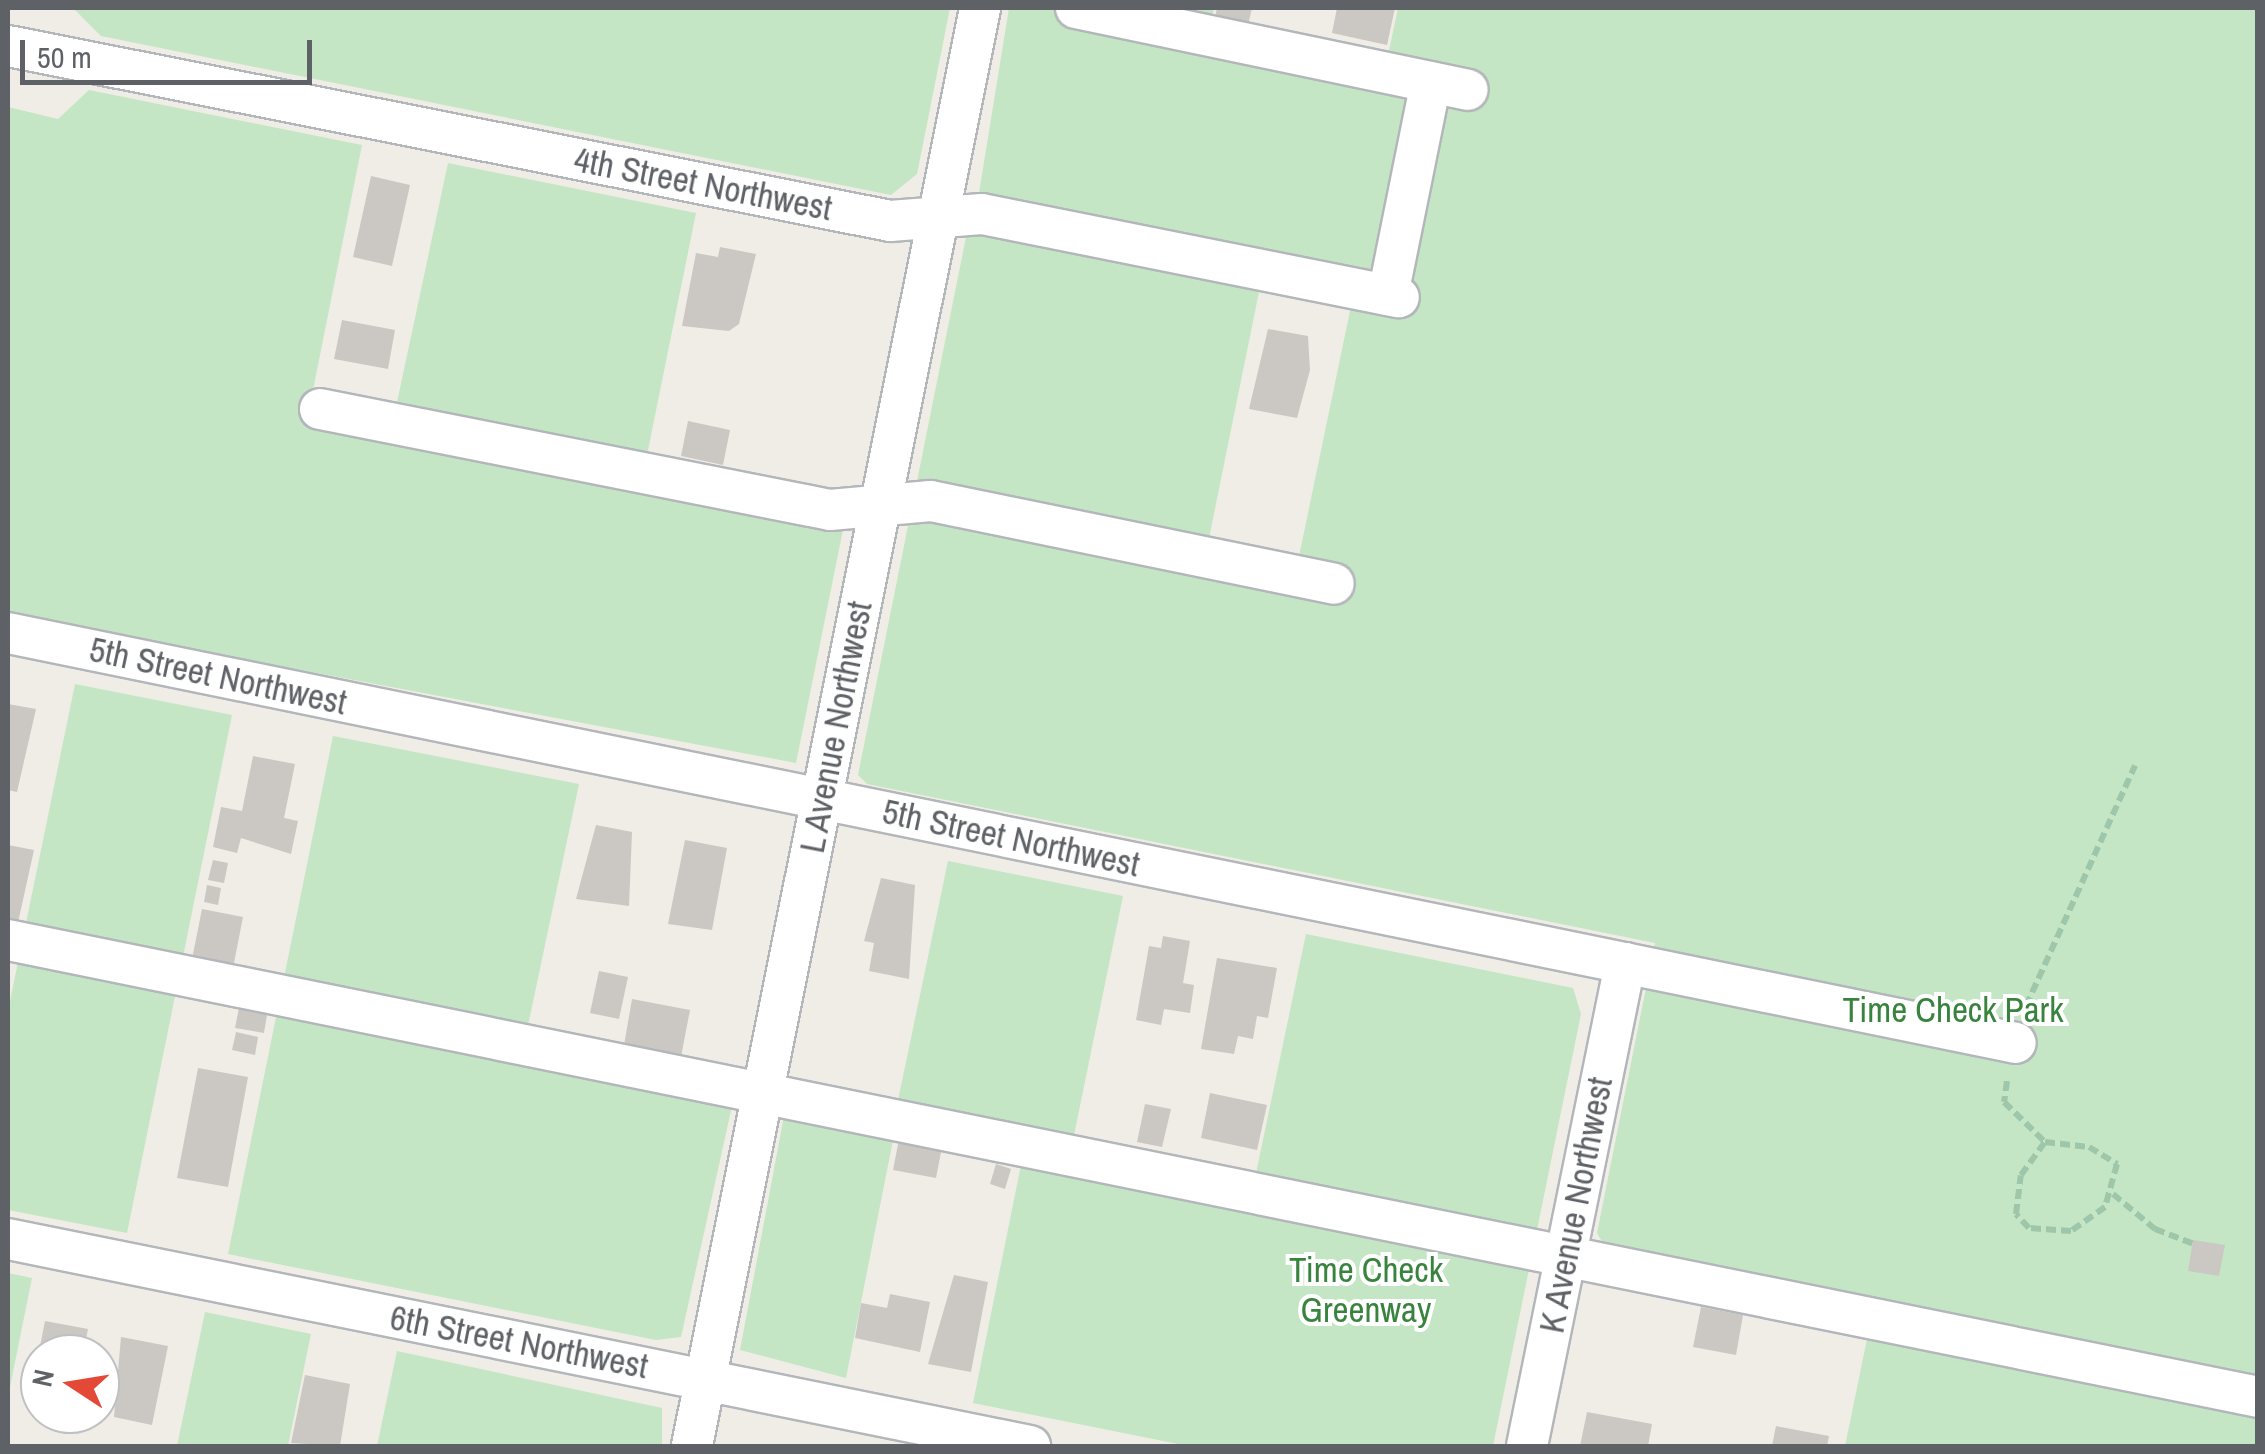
<!DOCTYPE html>
<style>
body{margin:0}
#map{position:relative;width:2265px;height:1454px;overflow:hidden;background:#efede6;font-family:"Archivo Narrow",sans-serif}
div>[style]{position:absolute}
.green>*{inset:0;background:#c4e6c4}
.building>*{inset:0;background:#cbc8c3}
.path>*{height:6px;margin-top:-3px;transform-origin:0;background:repeating-linear-gradient(90deg,#9dc6aa 0 10px,transparent 0 15px)}
.roads{filter:drop-shadow(2px 0 #b3b6ba) drop-shadow(-2px 0 #b3b6ba) drop-shadow(0 2px #b3b6ba) drop-shadow(0 -2px #b3b6ba)}
.minor>*{height:40px;margin:-20px;padding:0 20px;transform-origin:20px;border-radius:20px;background:#fff}
span{translate:-50% -50%;white-space:nowrap;text-align:center;line-height:1.15;-webkit-text-stroke:8px #fff;paint-order:stroke}
.street-label{font-size:35px;color:#5e6166}
.park-label{font-size:35px;color:#38833d}
.frame{position:absolute;inset:0;border:10px solid #5e6166;pointer-events:none}
.north{position:absolute;left:20px;top:1334px;width:100px;height:100px;box-sizing:border-box;background:#fff;border:2px solid #bfc0c2;border-radius:50%;rotate:282deg;font-size:28px;font-weight:700;line-height:40px;text-align:center;color:#5e6166}
.north::after{content:'';display:block;margin:auto;width:35px;height:45px;background:#e44938;clip-path:polygon(50% 0,100% 100%,50% 72%,0 100%)}
.scale{position:absolute;left:20px;top:40px;width:292px;height:45px;box-sizing:border-box;border:5px solid #5e6166;border-top:0;padding-left:12px;font-size:30px;line-height:35px;white-space:nowrap;color:#5e6166;-webkit-text-stroke:8px #fff;paint-order:stroke}
</style>
<div id="map">
<div class="green">
<div style="clip-path:polygon(73px 8px,950px 8px,917px 174px,891px 195px,101px 36px)"></div>
<div style="clip-path:polygon(1009px 8px,1214px 8px,1211px 24px,1387px 60px,1398px 8px,2257px 8px,2257px 1446px,1845px 1446px,1874px 1305px,1605px 1247px,1597px 1233px,1655px 943px,867px 784px,858px 775px,966px 237px,979px 232px,1260px 287px,1207px 548px,1297px 566px,1351px 306px,979px 193px)"></div>
<div style="clip-path:polygon(89px 90px,362px 145px,313px 390px,396px 407px,448px 163px,696px 213px,646px 460px,849px 500px,796px 763px,8px 615px,8px 107px,58px 119px)"></div>
<div style="clip-path:polygon(75px 684px,232px 715px,127px 1233px,8px 1210px,8px 1011px)"></div>
<div style="clip-path:polygon(333px 736px,579px 784px,526px 1035px,738px 1079px,681px 1337px,656px 1340px,228px 1254px)"></div>
<div style="clip-path:polygon(948px 861px,1123px 896px,1073px 1140px,1255px 1178px,1306px 934px,1573px 988px,1581px 1014px,1493px 1446px,1188px 1446px,973px 1403px,1022px 1160px,894px 1135px,846px 1378px,740px 1350px,790px 1084px,897px 1105px)"></div>
<div style="clip-path:polygon(8px 1273px,32px 1278px,8px 1397px)"></div>
<div style="clip-path:polygon(205px 1312px,311px 1334px,288px 1446px,177px 1446px)"></div>
<div style="clip-path:polygon(397px 1351px,662px 1408px,662px 1446px,377px 1446px)"></div>
</div>
<div class="building">
<div style="clip-path:polygon(1217px 8px,1252px 8px,1248px 25px,1215px 18px)"></div>
<div style="clip-path:polygon(1337px 8px,1395px 8px,1387px 45px,1332px 33px)"></div>
<div style="clip-path:polygon(371px 176px,410px 185px,392px 266px,353px 257px)"></div>
<div style="clip-path:polygon(720px 247px,756px 254px,739px 324px,729px 331px,682px 326px,696px 253px,718px 257px)"></div>
<div style="clip-path:polygon(342px 320px,395px 330px,388px 369px,334px 359px)"></div>
<div style="clip-path:polygon(1268px 329px,1308px 336px,1310px 370px,1297px 418px,1249px 409px)"></div>
<div style="clip-path:polygon(688px 421px,730px 430px,723px 465px,681px 456px)"></div>
<div style="clip-path:polygon(8px 704px,36px 709px,17px 792px,8px 790px)"></div>
<div style="clip-path:polygon(253px 756px,295px 764px,284px 818px,298px 821px,291px 854px,241px 838px,237px 853px,213px 847px,221px 807px,242px 811px)"></div>
<div style="clip-path:polygon(596px 825px,632px 832px,629px 906px,576px 899px)"></div>
<div style="clip-path:polygon(685px 840px,727px 848px,712px 930px,668px 924px)"></div>
<div style="clip-path:polygon(8px 845px,34px 850px,17px 927px,8px 925px)"></div>
<div style="clip-path:polygon(213px 860px,228px 863px,224px 883px,208px 880px)"></div>
<div style="clip-path:polygon(881px 878px,915px 885px,909px 979px,869px 971px,874px 943px,864px 941px)"></div>
<div style="clip-path:polygon(207px 885px,221px 888px,218px 905px,204px 902px)"></div>
<div style="clip-path:polygon(202px 909px,243px 917px,232px 973px,191px 964px)"></div>
<div style="clip-path:polygon(1163px 936px,1190px 941px,1183px 983px,1194px 985px,1190px 1013px,1164px 1009px,1161px 1025px,1136px 1020px,1149px 946px,1161px 948px)"></div>
<div style="clip-path:polygon(1217px 958px,1277px 968px,1268px 1018px,1257px 1016px,1253px 1039px,1238px 1036px,1234px 1054px,1201px 1049px)"></div>
<div style="clip-path:polygon(599px 971px,628px 977px,619px 1019px,590px 1013px)"></div>
<div style="clip-path:polygon(632px 999px,690px 1010px,680px 1062px,623px 1051px)"></div>
<div style="clip-path:polygon(240px 1003px,268px 1009px,264px 1033px,235px 1028px)"></div>
<div style="clip-path:polygon(236px 1032px,258px 1037px,255px 1055px,232px 1050px)"></div>
<div style="clip-path:polygon(198px 1068px,248px 1077px,228px 1187px,177px 1178px)"></div>
<div style="clip-path:polygon(1210px 1093px,1267px 1105px,1257px 1150px,1201px 1138px)"></div>
<div style="clip-path:polygon(1145px 1104px,1171px 1109px,1162px 1147px,1137px 1142px)"></div>
<div style="clip-path:polygon(900px 1134px,943px 1142px,936px 1178px,893px 1170px)"></div>
<div style="clip-path:polygon(996px 1164px,1011px 1169px,1005px 1189px,990px 1184px)"></div>
<div style="clip-path:polygon(2193px 1240px,2225px 1245px,2219px 1276px,2188px 1271px)"></div>
<div style="clip-path:polygon(954px 1275px,988px 1282px,971px 1372px,928px 1364px)"></div>
<div style="clip-path:polygon(890px 1294px,930px 1302px,920px 1352px,855px 1338px,861px 1303px,887px 1308px)"></div>
<div style="clip-path:polygon(1701px 1307px,1743px 1315px,1736px 1355px,1693px 1347px)"></div>
<div style="clip-path:polygon(45px 1321px,88px 1329px,83px 1354px,40px 1354px,40px 1398px,30px 1396px)"></div>
<div style="clip-path:polygon(121px 1337px,168px 1346px,152px 1425px,114px 1417px)"></div>
<div style="clip-path:polygon(305px 1375px,350px 1384px,340px 1446px,291px 1443px)"></div>
<div style="clip-path:polygon(1587px 1412px,1652px 1424px,1648px 1446px,1580px 1446px)"></div>
<div style="clip-path:polygon(1776px 1426px,1829px 1436px,1827px 1446px,1772px 1446px)"></div>
</div>
<div class="path">
<div style="left:2026px;top:1006px;width:264px;rotate:-65.6deg"></div>
<div style="left:2007px;top:1081px;width:21px;rotate:98deg"></div>
<div style="left:2004px;top:1102px;width:57px;rotate:44.3deg"></div>
<div style="left:2045px;top:1142px;width:44px;rotate:6.5deg"></div>
<div style="left:2089px;top:1147px;width:33px;rotate:31deg"></div>
<div style="left:2117px;top:1164px;width:45px;rotate:105.6deg"></div>
<div style="left:2105px;top:1207px;width:42px;rotate:144.8deg"></div>
<div style="left:2071px;top:1231px;width:42px;rotate:-175.9deg"></div>
<div style="left:2029px;top:1228px;width:19px;rotate:-133deg"></div>
<div style="left:2016px;top:1214px;width:39px;rotate:-83deg"></div>
<div style="left:2021px;top:1175px;width:41px;rotate:-54deg"></div>
<div style="left:2113px;top:1194px;width:55px;rotate:39.8deg"></div>
<div style="left:2155px;top:1229px;width:40px;rotate:21deg"></div>
</div>
<div class="roads">
<div class="minor">
<div style="left:1076px;top:8px;width:400px;rotate:11.8deg"></div>
<div style="left:8px;top:46px;width:899px;rotate:11.22deg"></div>
<div style="left:890px;top:221px;width:92px;rotate:-4.4deg"></div>
<div style="left:982px;top:214px;width:425px;rotate:11.3deg"></div>
<div style="left:1388px;top:295px;width:217px;rotate:-78.6deg"></div>
<div style="left:320px;top:409px;width:520px;rotate:11.2deg"></div>
<div style="left:830px;top:510px;width:101px;rotate:-5.1deg"></div>
<div style="left:931px;top:501px;width:411px;rotate:11.6deg"></div>
<div style="left:8px;top:633px;width:2049px;rotate:11.54deg"></div>
<div style="left:8px;top:940px;width:2296px;rotate:11.48deg"></div>
<div style="left:8px;top:1239px;width:1043px;rotate:11.45deg"></div>
<div style="left:692px;top:1446px;width:1467px;rotate:-78.67deg"></div>
<div style="left:1527px;top:1446px;width:493px;rotate:-78.5deg"></div>
</div>
</div>
<div class="street-label">
<span style="left:703px;top:184px;rotate:11deg">4th Street Northwest</span>
<span style="left:218px;top:676px;rotate:12deg">5th Street Northwest</span>
<span style="left:836px;top:727px;rotate:-79deg">L Avenue Northwest</span>
<span style="left:1011px;top:838px;rotate:12deg">5th Street Northwest</span>
<span style="left:1576px;top:1205px;rotate:-79deg">K Avenue Northwest</span>
<span style="left:519px;top:1342px;rotate:11deg">6th Street Northwest</span>
</div>
<div class="park-label">
<span style="left:1953px;top:1010px">Time Check Park</span>
<span style="left:1366px;top:1290px">Time Check<br>Greenway</span>
</div>
<div class="frame"></div>
<div class="north">N</div>
<div class="scale">50 m</div>
</div>
